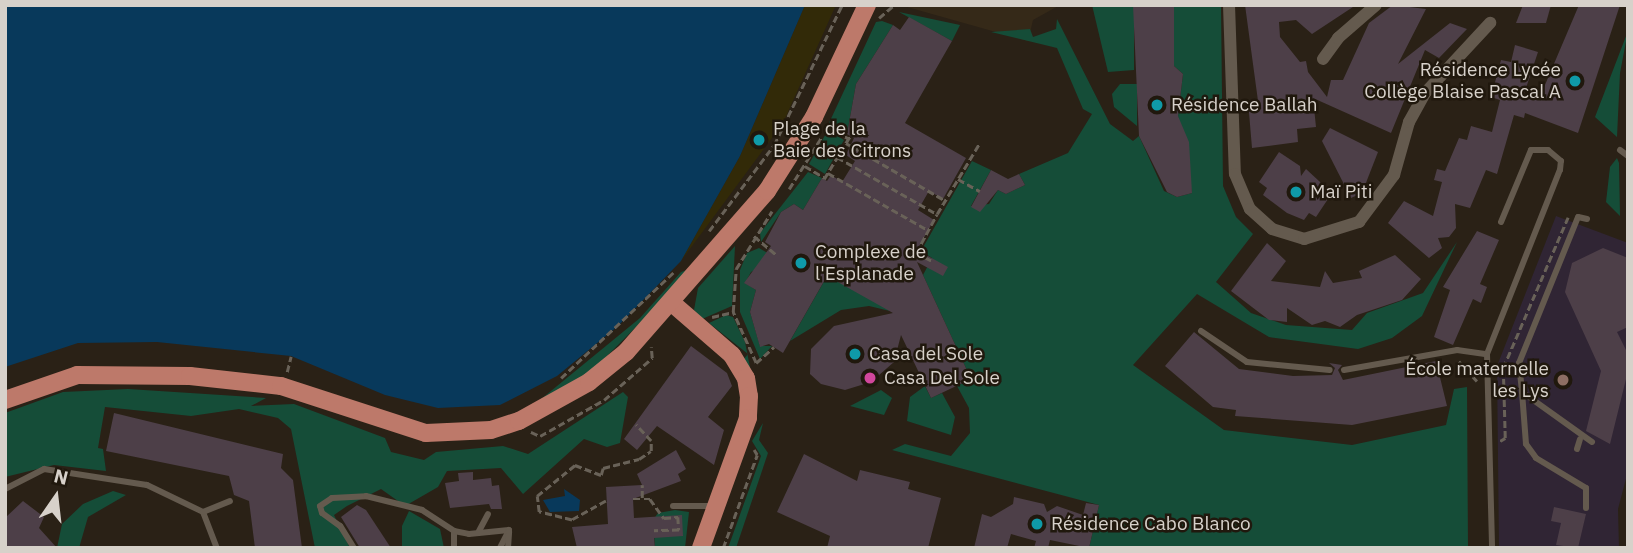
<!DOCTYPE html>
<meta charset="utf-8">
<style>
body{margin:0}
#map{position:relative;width:1633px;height:553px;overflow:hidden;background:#2a2116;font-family:"IBM Plex Sans",sans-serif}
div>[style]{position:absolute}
.built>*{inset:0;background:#352918}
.education>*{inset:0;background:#302534}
.green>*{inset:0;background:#154d38}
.sand>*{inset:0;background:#322a08}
.water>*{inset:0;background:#08395b}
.building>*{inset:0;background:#4d3f48}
.path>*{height:2.5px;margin-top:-1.25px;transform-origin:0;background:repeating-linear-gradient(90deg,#696258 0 7px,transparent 0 10.5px)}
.service>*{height:6px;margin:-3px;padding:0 3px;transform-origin:3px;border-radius:3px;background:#645a4e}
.minor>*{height:12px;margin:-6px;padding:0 6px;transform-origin:6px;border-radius:6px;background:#645a4e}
.primary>*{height:18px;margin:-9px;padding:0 9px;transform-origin:9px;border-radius:9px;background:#bd796a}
.dots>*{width:19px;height:19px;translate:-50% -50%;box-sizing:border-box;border:4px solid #20180d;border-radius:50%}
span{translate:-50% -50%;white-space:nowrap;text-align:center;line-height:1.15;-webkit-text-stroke:5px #20180d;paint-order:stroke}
.poi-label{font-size:19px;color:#d7d1ca}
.right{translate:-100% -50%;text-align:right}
.left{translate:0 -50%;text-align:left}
.frame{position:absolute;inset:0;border:7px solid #d7d1ca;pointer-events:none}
.north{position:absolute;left:21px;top:462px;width:70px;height:70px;-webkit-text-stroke:5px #20180d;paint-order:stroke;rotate:14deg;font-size:19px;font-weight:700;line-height:28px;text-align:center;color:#d7d1ca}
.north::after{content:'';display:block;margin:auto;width:24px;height:32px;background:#d7d1ca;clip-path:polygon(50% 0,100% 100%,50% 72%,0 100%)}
</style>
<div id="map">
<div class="built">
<div style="clip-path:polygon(900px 5px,1060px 5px,1033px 20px,1028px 41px)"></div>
</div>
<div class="education">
<div style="clip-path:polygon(1556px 216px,1628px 243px,1628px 471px,1618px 509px,1619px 548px,1499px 548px,1497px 366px)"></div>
</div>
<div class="green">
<div style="clip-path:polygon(1092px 5px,1134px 5px,1134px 70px,1108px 72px)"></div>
<div style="clip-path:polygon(1174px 5px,1221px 5px,1223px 186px,1236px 217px,1253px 234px,1216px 282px,1251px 313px,1286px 325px,1352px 330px,1367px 313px,1423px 293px,1457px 242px,1422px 316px,1392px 338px,1358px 349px,1269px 337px,1197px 294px,1133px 365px,1224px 430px,1352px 445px,1446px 425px,1454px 389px,1467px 387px,1468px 548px,1089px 548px,1099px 505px,892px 450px,905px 444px,951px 456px,970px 433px,969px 408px,957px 386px,971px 379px,923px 275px,932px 258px,921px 251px,972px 161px,991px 170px,971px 206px,989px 204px,998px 190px,1006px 194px,1025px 185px,1019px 174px,1068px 153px,1092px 114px,1083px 109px,1057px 48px,991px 32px,1030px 29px,1033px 37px,1056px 29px,1057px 19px,1110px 124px,1133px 141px,1139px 136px,1164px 191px,1177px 197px,1192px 193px,1178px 116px,1183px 74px,1174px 66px)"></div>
<div style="clip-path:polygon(899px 12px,960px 25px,952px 41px)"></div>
<div style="clip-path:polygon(882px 21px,893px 25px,856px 84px,847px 134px,829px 123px,876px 22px)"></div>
<div style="clip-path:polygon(1628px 31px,1620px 73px,1617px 137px,1595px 117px)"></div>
<div style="clip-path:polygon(1120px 84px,1137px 84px,1137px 126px,1114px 107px,1112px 94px)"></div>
<div style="clip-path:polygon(828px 130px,844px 140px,825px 174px,809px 164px)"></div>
<div style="clip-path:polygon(1617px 158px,1619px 163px,1620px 216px,1606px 202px,1610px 167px)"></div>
<div style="clip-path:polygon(808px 172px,822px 178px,803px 210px,794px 204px,781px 212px,761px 242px,760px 233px)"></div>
<div style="clip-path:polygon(735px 246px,732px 306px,702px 319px,694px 310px,698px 288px)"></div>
<div style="clip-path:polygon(759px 248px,776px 258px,751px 272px,745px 283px,756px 290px,750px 312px,760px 346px,772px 346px,760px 359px,740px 312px,740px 270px,747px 253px)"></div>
<div style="clip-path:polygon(696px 267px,593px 370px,529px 409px,640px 318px,681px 272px)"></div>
<div style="clip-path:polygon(830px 271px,890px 311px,869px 306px,841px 310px,790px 341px)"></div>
<div style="clip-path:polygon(726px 315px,733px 317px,745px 342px,751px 372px,743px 360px,748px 354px,709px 323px)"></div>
<div style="clip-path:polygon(925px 386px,931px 398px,942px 393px,955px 417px,951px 435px,907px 421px,910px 397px)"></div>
<div style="clip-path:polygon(128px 389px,266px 398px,251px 406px,294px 404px,385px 438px,391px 452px,424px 460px,436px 452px,503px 446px,528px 454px,623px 392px,628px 397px,620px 443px,607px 447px,584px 439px,523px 494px,501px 468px,447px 471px,438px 487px,405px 506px,381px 489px,347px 506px,334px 515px,350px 548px,315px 548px,291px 429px,278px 418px,239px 409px,191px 416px,105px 407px,98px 448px,103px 449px,106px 471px,54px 465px,5px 477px,5px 413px,63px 392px)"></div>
<div style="clip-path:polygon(881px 390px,892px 398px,884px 415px,850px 406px)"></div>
<div style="clip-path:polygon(763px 423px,759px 440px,768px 453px,736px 548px,728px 548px,761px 456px,752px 441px)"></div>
<div style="clip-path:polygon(113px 491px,126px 495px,88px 517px,79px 548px,57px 548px,62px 524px,83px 504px)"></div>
<div style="clip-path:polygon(675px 510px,689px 512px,685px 548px,655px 548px,653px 520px,658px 513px)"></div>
<div style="clip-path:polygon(409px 511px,440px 529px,444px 548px,402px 548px,402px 526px)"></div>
</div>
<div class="sand">
<div style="clip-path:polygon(805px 5px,836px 5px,783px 123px,681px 261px,740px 156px)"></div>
</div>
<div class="water">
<div style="clip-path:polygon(5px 5px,805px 5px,740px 156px,681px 261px,618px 326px,557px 376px,500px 405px,438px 408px,385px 395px,291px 356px,157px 342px,78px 343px,5px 367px)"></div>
<div style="clip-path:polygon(564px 489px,580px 500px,579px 511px,550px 512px,543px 500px,565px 496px)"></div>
</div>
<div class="building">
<div style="clip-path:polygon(1133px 5px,1174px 5px,1174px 66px,1183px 74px,1178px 116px,1189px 142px,1192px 193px,1177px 197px,1167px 192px,1139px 136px)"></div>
<div style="clip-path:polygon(1245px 5px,1356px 5px,1312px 34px,1296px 20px,1279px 22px,1280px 37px,1300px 62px,1306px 61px,1308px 72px,1327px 97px,1331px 80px,1343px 80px,1369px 23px,1393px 5px,1426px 9px,1398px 64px,1450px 23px,1467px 29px,1439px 58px,1425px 50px,1391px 133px,1313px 98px,1316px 127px,1297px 129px,1298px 142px,1252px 148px,1248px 101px,1258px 101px)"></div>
<div style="clip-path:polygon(1523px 5px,1551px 5px,1546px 23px,1516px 23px)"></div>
<div style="clip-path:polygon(1579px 5px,1620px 5px,1578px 133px,1525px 113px,1524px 118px,1514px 115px,1497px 174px,1486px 170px,1470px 208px,1455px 204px,1456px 228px,1449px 237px,1438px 238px,1442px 248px,1429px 258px,1388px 223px,1404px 201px,1433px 216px,1442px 182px,1434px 180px,1437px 169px,1445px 171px,1459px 138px,1467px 140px,1471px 126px,1492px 132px,1500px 100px,1491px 97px,1501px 60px,1511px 62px,1515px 45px,1538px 52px,1524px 94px,1539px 99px)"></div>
<div style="clip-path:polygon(909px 17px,952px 41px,905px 123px,966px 158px,943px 199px,929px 191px,918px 210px,934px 220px,917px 250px,948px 267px,943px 276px,917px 262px,971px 379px,931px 398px,901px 335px,894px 362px,871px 382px,845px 390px,821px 384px,810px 374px,811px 349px,834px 326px,893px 313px,827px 276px,783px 353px,769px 344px,760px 347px,750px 312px,756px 290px,744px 283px,771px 246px,765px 242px,781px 212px,794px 204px,803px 210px,822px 178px,827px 181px,831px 175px,842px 182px,855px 161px,846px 155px,854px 138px,847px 134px,856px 84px,893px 25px,900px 30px)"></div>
<div style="clip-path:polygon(1330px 128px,1378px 152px,1362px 193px,1351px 198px,1322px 141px)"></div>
<div style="clip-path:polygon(1279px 152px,1300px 166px,1301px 176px,1306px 169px,1332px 193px,1316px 217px,1309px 213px,1304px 220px,1287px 213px,1263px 195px,1267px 188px,1259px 182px)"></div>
<div style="clip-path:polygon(991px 170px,1008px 179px,1019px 174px,1025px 185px,1006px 194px,998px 190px,980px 212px,971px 207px)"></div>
<div style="clip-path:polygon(1477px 231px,1499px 240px,1480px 284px,1487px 287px,1481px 303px,1473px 299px,1453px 345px,1434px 337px,1450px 290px,1443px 287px)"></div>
<div style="clip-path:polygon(1267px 243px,1286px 261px,1271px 281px,1320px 287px,1325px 271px,1333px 283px,1362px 278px,1359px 271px,1395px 255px,1421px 279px,1402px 300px,1357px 315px,1340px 327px,1325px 321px,1312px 325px,1287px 308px,1287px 322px,1269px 320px,1231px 291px)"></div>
<div style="clip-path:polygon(1603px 248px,1628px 258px,1628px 327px,1617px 332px,1628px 354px,1628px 371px,1610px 444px,1586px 431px,1601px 371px,1565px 292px,1572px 263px)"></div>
<div style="clip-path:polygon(1194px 332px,1239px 369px,1293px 376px,1332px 375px,1335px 368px,1329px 363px,1342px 365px,1338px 370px,1343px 380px,1436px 361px,1447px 406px,1352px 425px,1235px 416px,1236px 410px,1213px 407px,1165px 366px)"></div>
<div style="clip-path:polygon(691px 346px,727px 373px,732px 386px,708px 417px,724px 430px,714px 465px,657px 426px,637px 450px,624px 439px)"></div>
<div style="clip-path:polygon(114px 413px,283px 454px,281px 468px,293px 480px,302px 548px,255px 548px,249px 501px,234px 495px,229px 476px,106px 451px)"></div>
<div style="clip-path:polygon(676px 450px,686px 469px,678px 474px,681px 481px,633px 499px,634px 518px,682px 515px,683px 536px,654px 538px,655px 548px,577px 548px,572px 527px,608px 524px,606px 487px,642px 485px,637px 474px)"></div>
<div style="clip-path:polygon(804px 454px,857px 481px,860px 470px,910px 482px,908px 489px,941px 498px,928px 548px,827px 548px,830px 536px,777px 512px)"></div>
<div style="clip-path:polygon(473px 472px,473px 480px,491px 478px,492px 486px,499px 485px,502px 509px,491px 509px,489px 504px,450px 508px,445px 483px,459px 481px,458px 473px)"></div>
<div style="clip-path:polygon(1014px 497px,1044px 504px,1047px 512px,1057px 506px,1083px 515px,1086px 503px,1099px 505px,1089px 548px,1050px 540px,1048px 548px,1034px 548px,1036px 541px,1011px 534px,1007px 548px,974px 548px,982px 514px,991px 517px,1013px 504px)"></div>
<div style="clip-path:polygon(23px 501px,44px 517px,39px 528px,57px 548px,5px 548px,5px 518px)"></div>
<div style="clip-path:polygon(357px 505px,366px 510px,391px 548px,360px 548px,341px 517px)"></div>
<div style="clip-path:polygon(1554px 507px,1586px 514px,1578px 548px,1556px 545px,1561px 523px,1551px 521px)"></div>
</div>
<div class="path">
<div style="left:879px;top:18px;width:20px;rotate:-41deg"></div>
<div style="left:827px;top:126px;width:24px;rotate:30deg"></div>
<div style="left:846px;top:143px;width:116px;rotate:30.1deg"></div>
<div style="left:837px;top:157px;width:115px;rotate:29.7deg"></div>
<div style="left:937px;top:214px;width:82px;rotate:-59deg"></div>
<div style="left:805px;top:166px;width:23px;rotate:31deg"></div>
<div style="left:828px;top:173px;width:115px;rotate:29.7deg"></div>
<div style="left:824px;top:179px;width:50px;rotate:-58.8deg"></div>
<div style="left:958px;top:179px;width:25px;rotate:29deg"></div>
<div style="left:789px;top:189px;width:60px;rotate:-57.9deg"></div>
<div style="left:709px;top:231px;width:108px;rotate:-52.9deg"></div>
<div style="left:774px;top:145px;width:156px;rotate:-64.1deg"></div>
<div style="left:754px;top:236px;width:30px;rotate:40deg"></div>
<div style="left:931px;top:261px;width:17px;rotate:-152deg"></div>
<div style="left:916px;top:253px;width:44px;rotate:-61.7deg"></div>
<div style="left:712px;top:317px;width:22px;rotate:-13deg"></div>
<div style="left:1459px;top:361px;width:27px;rotate:48deg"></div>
<div style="left:756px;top:363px;width:56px;rotate:-114.3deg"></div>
<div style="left:733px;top:312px;width:43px;rotate:-86deg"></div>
<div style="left:736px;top:269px;width:68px;rotate:-58.2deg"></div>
<div style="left:756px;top:363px;width:24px;rotate:-42deg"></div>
<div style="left:287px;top:372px;width:16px;rotate:-76deg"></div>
<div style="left:561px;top:378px;width:154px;rotate:-43.2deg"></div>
<div style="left:531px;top:432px;width:10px;rotate:24deg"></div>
<div style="left:540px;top:436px;width:73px;rotate:-29.4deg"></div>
<div style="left:604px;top:400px;width:64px;rotate:-41.2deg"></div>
<div style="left:652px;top:358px;width:11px;rotate:-95deg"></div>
<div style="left:1500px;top:441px;width:6px;rotate:-31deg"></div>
<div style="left:1505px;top:438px;width:70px;rotate:-91.6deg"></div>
<div style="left:1503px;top:368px;width:164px;rotate:-66.7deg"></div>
<div style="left:642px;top:498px;width:13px;rotate:-90deg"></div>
<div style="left:633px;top:499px;width:17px"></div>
<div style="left:650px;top:499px;width:24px;rotate:54deg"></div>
<div style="left:664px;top:518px;width:14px;rotate:-4deg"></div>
<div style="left:678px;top:517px;width:13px;rotate:86deg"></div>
<div style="left:679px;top:530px;width:25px;rotate:178deg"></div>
<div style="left:606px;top:501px;width:39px;rotate:151deg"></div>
<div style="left:572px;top:520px;width:34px;rotate:-166deg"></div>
<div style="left:539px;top:512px;width:16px;rotate:-97deg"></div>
<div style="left:537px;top:496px;width:49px;rotate:-39.2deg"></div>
<div style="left:575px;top:465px;width:28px;rotate:21deg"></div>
<div style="left:601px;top:475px;width:7px;rotate:-74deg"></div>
<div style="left:603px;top:468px;width:37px;rotate:-14deg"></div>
<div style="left:639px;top:459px;width:14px;rotate:-34deg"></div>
<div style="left:651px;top:451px;width:10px;rotate:-90deg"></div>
<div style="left:651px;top:441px;width:22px;rotate:-133deg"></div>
<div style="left:723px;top:548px;width:99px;rotate:-69.9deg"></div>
<div style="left:757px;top:455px;width:6px;rotate:-121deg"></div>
</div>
<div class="service">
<div style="left:1620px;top:150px;width:10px;rotate:37deg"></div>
<div style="left:1587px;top:219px;width:9px;rotate:-167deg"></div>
<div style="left:1578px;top:217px;width:157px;rotate:112deg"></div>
<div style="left:1519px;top:363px;width:29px;rotate:84deg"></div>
<div style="left:1522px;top:392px;width:86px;rotate:35.5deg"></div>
<div style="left:1201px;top:331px;width:55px;rotate:34deg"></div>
<div style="left:1247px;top:362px;width:83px;rotate:5.5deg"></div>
<div style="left:1487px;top:354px;width:198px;rotate:-68.4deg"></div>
<div style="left:1560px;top:170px;width:9px;rotate:-84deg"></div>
<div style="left:1561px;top:161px;width:17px;rotate:-140deg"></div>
<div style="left:1548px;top:150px;width:17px;rotate:180deg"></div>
<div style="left:1531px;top:150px;width:78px;rotate:112.6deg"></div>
<div style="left:1344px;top:370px;width:115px;rotate:-10deg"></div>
<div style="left:1457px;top:350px;width:30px;rotate:8deg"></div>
<div style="left:1487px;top:354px;width:194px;rotate:88.5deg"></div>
<div style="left:1522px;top:392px;width:52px;rotate:85.6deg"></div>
<div style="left:1526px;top:444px;width:17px;rotate:54deg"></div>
<div style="left:1536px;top:458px;width:58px;rotate:31deg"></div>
<div style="left:1586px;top:488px;width:20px;rotate:90deg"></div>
<div style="left:1577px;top:449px;width:10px;rotate:-73deg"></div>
<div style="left:5px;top:489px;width:44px;rotate:-27.1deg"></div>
<div style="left:44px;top:469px;width:104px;rotate:8.8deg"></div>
<div style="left:147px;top:485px;width:62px;rotate:25.7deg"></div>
<div style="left:203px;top:512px;width:39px;rotate:69deg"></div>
<div style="left:673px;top:506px;width:39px"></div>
<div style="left:203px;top:512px;width:29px;rotate:-22deg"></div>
<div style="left:454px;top:531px;width:17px;rotate:90deg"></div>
<div style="left:479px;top:531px;width:19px;rotate:-62deg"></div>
<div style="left:354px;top:548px;width:26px;rotate:-122deg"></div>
<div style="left:340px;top:526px;width:22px;rotate:-144deg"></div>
<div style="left:322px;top:513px;width:7px;rotate:-106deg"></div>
<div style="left:320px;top:506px;width:14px;rotate:-34deg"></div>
<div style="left:332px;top:498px;width:34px;rotate:-3deg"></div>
<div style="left:366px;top:496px;width:58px;rotate:14deg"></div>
<div style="left:422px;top:510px;width:38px;rotate:33deg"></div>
<div style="left:454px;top:531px;width:15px;rotate:11deg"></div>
<div style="left:469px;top:534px;width:40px;rotate:-5.7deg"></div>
<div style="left:509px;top:530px;width:20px;rotate:117deg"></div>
<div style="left:508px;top:548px;width:16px;rotate:-86deg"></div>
</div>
<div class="minor">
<div style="left:1229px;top:5px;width:169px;rotate:88deg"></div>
<div style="left:1235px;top:174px;width:38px;rotate:67deg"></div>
<div style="left:1250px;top:209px;width:30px;rotate:42deg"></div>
<div style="left:1272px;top:229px;width:34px;rotate:17deg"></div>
<div style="left:1304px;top:239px;width:58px;rotate:-17.2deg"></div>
<div style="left:1359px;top:222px;width:59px;rotate:-53.3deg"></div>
<div style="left:1394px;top:175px;width:55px;rotate:-74.2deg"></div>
<div style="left:1409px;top:122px;width:33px;rotate:-61deg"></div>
<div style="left:1425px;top:93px;width:96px;rotate:-47.1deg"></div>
<div style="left:1323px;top:59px;width:26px;rotate:-54deg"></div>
<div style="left:1338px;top:38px;width:50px;rotate:-41deg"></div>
</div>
<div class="primary">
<div style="left:672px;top:303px;width:79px;rotate:40.9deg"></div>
<div style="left:732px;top:355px;width:27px;rotate:59deg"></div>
<div style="left:746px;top:378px;width:18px;rotate:81deg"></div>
<div style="left:749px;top:396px;width:22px;rotate:93deg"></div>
<div style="left:748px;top:418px;width:138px;rotate:109.9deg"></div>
<div style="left:5px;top:400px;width:76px;rotate:-19.1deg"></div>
<div style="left:77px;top:375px;width:113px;rotate:0.5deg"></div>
<div style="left:190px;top:376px;width:92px;rotate:6.3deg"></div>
<div style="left:281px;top:386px;width:152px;rotate:18deg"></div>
<div style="left:426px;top:433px;width:65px;rotate:-2.6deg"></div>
<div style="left:491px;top:430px;width:29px;rotate:-18deg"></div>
<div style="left:519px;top:421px;width:80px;rotate:-29.1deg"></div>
<div style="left:589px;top:382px;width:48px;rotate:-39deg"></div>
<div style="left:626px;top:352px;width:214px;rotate:-48.8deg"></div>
<div style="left:767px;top:191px;width:88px;rotate:-57.6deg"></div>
<div style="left:814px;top:117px;width:124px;rotate:-64.7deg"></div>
</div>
<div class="dots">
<div style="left:1575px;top:81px;background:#0f9aa8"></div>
<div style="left:1157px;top:105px;background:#0f9aa8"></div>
<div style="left:759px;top:140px;background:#0f9aa8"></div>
<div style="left:1296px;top:192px;background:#0f9aa8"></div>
<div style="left:801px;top:263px;background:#0f9aa8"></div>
<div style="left:855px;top:354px;background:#0f9aa8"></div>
<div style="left:870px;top:378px;background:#d1479c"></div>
<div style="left:1563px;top:380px;background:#8d6e63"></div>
<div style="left:1037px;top:524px;background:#0f9aa8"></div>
</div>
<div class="poi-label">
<span class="right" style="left:1561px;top:81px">Résidence Lycée<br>Collège Blaise Pascal A</span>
<span class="left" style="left:1171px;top:105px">Résidence Ballah</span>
<span class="left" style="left:773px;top:140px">Plage de la<br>Baie des Citrons</span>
<span class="left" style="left:1310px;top:192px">Maï Piti</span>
<span class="left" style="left:815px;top:263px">Complexe de<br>l'Esplanade</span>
<span class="left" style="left:869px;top:354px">Casa del Sole</span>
<span class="right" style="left:1549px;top:380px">École maternelle<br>les Lys</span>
<span class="left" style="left:884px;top:378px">Casa Del Sole</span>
<span class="left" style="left:1051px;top:524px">Résidence Cabo Blanco</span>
</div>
<div class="frame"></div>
<div class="north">N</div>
</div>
